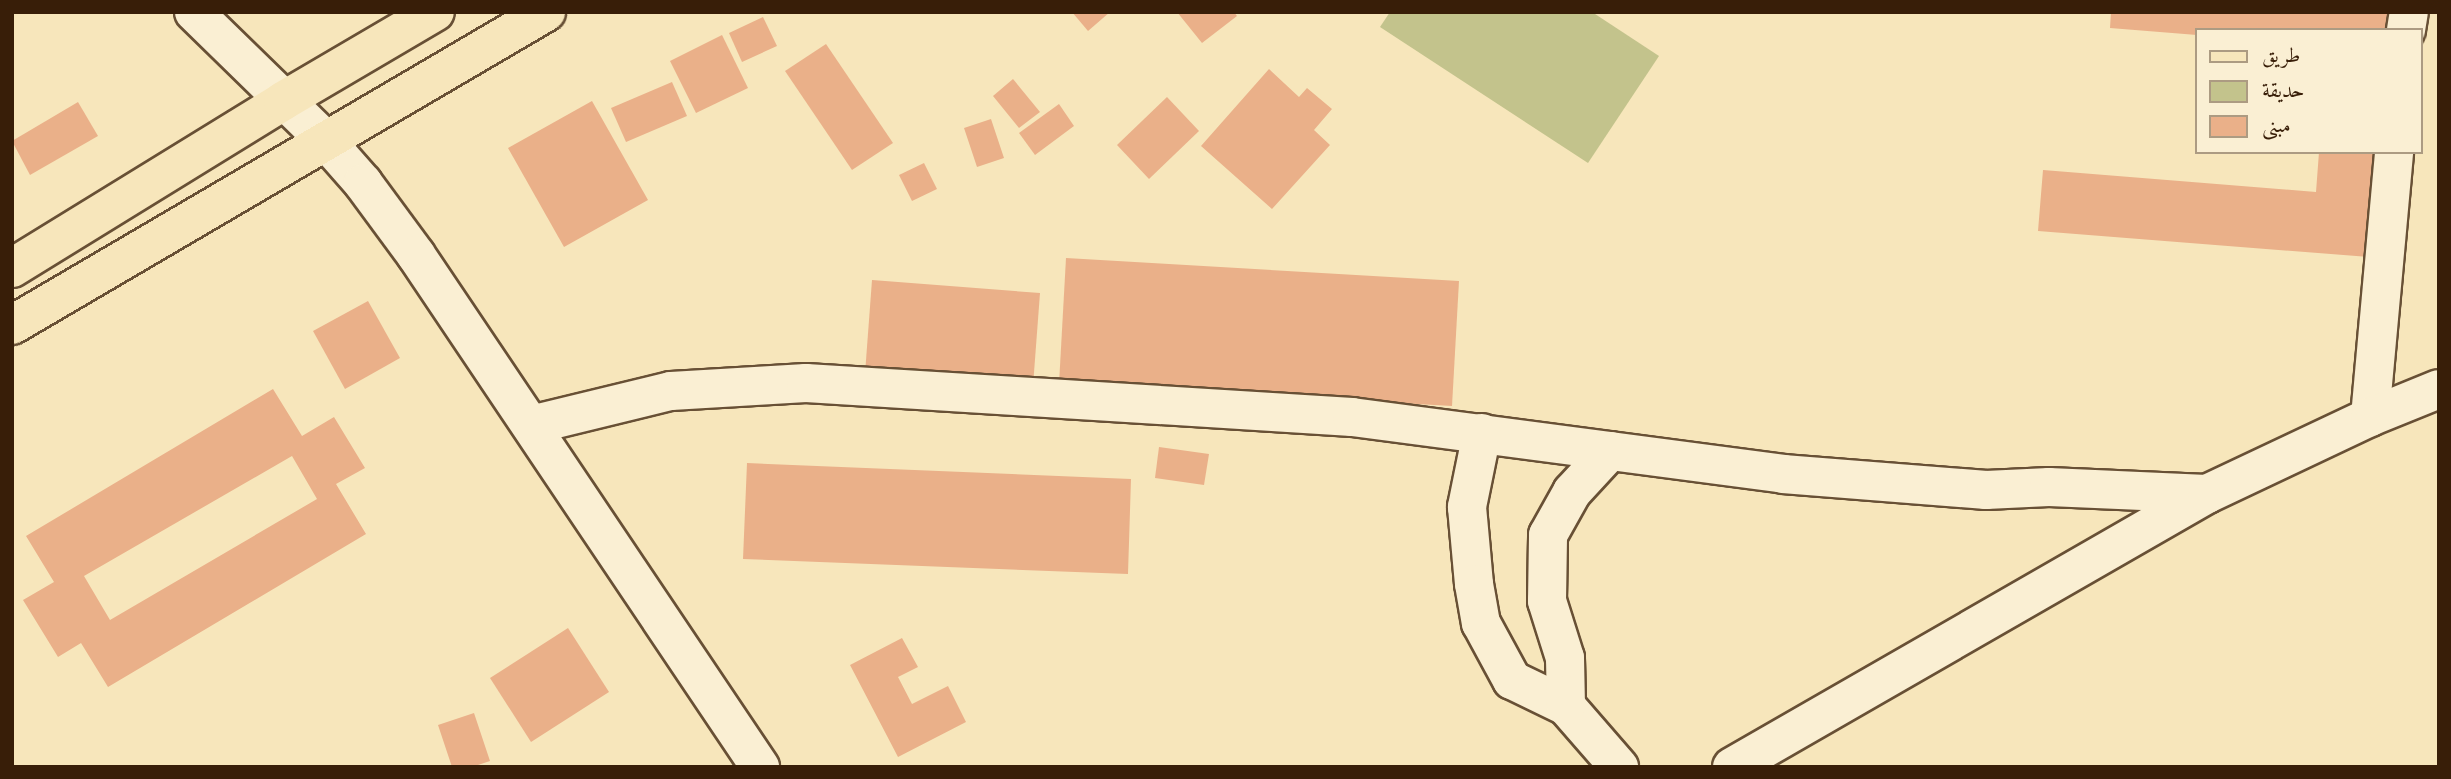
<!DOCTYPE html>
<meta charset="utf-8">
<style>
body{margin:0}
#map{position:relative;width:2451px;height:779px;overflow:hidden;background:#f7e6bb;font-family:"Libre Bodoni",Amiri,serif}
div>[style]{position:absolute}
.green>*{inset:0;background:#c3c38c}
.building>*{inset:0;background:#eab089}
.roads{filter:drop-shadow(2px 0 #685035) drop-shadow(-2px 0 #685035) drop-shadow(0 2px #685035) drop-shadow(0 -2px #685035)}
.minor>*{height:38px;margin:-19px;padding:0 19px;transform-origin:19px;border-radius:19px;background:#faefd3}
.major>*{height:38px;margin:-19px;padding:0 19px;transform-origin:19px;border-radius:19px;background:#f7e6bb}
span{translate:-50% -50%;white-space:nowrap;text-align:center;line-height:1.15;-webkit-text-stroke:6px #faefd3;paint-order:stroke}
.frame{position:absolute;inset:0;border:14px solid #381e08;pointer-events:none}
.legend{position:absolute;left:2195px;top:28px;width:228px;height:126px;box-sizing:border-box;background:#faefd3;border:2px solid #ac9b82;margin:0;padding:9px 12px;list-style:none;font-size:21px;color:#381e08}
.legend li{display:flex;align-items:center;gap:14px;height:35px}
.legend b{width:35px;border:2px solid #ac9b82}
</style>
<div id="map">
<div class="green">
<div style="clip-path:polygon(1390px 12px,1592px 12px,1659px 56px,1588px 163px,1380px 27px)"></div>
</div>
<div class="building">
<div style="clip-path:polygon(1072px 12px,1110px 12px,1088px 31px)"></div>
<div style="clip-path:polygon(1177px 12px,1234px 12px,1237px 16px,1202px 43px)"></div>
<div style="clip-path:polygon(2111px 12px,2389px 12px,2388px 30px,2197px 30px,2197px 35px,2110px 28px)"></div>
<div style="clip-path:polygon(763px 17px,777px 46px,742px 62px,729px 33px)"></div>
<div style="clip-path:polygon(722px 35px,748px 88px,696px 113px,670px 61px)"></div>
<div style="clip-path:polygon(826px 44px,893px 143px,852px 170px,785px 71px)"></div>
<div style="clip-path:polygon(1269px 69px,1299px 97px,1307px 88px,1332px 109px,1314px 130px,1330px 145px,1272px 209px,1201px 146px)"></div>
<div style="clip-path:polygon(1013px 79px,1040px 112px,1019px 128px,993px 96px)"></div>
<div style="clip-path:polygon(672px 82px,687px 116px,626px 142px,611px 108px)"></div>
<div style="clip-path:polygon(1167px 97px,1199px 131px,1149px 179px,1117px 145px)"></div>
<div style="clip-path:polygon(592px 101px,648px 200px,564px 247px,508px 148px)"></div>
<div style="clip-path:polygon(78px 102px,98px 136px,30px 175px,12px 141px)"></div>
<div style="clip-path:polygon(1059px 104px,1074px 126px,1035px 155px,1019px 133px)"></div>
<div style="clip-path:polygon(991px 119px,1004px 158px,977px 167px,964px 128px)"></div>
<div style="clip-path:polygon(2319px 152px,2378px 152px,2369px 257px,2038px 231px,2043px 170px,2316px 192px)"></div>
<div style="clip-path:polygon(924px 163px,937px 189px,912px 201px,899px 175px)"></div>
<div style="clip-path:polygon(1066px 258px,1459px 281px,1452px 406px,1059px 384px)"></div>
<div style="clip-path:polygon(872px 280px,1040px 293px,1032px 399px,864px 387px)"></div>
<div style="clip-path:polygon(368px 301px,400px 358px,345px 389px,313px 331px)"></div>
<div style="clip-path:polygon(evenodd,273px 389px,302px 436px,334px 417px,365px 468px,336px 484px,366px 534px,108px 687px,81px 643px,58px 657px,23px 600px,54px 582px,26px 536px,273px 389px,292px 456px,317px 499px,110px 620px,84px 576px,292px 456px)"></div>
<div style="clip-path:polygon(1159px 447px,1209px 454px,1204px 485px,1155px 478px)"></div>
<div style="clip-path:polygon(747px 463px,1131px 479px,1128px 574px,743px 559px)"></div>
<div style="clip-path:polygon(568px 628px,609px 692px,531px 742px,490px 678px)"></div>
<div style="clip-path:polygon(902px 638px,918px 667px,898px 677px,912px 704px,948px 686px,966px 722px,898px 757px,850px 665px)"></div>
<div style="clip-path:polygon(474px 713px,490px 761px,472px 767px,452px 767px,438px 725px)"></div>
</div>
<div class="roads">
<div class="minor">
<div style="left:194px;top:12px;width:186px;rotate:44.3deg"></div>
<div style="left:327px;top:142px;width:55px;rotate:48.7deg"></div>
<div style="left:363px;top:183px;width:89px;rotate:53.6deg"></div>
<div style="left:416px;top:255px;width:617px;rotate:56.1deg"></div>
<div style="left:2406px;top:30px;width:18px;rotate:-81deg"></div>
<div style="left:2370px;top:417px;width:266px;rotate:-84.8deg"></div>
<div style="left:531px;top:425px;width:144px;rotate:-13.7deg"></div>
<div style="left:671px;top:391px;width:135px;rotate:-3.4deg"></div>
<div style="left:806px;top:383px;width:547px;rotate:3.56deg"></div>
<div style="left:1352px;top:417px;width:435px;rotate:7.5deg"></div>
<div style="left:1783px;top:474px;width:204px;rotate:4.5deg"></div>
<div style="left:1986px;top:490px;width:63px;rotate:-2.7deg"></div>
<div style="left:2049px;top:487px;width:158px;rotate:2.5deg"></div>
<div style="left:1482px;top:433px;width:76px;rotate:101.5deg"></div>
<div style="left:1467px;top:507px;width:77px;rotate:84.8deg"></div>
<div style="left:1474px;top:584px;width:40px;rotate:80deg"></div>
<div style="left:1481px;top:623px;width:65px;rotate:61.5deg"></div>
<div style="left:1512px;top:680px;width:60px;rotate:25.7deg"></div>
<div style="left:1566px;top:706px;width:81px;rotate:49deg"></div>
<div style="left:1566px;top:706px;width:48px;rotate:-91.2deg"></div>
<div style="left:1565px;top:658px;width:60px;rotate:-107.5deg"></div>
<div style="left:1547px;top:601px;width:66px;rotate:-89.1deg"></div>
<div style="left:1548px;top:535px;width:49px;rotate:-60.8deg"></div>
<div style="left:1572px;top:492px;width:56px;rotate:-47.2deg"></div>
<div style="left:1732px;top:767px;width:548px;rotate:-29.89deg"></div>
<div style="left:2207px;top:494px;width:180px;rotate:-25.3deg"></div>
<div style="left:2370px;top:417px;width:74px;rotate:-22.1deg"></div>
</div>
<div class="major">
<div style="left:12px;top:268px;width:318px;rotate:-31.6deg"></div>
<div style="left:283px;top:101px;width:176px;rotate:-30.4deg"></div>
<div style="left:12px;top:325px;width:619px;rotate:-30.38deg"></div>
</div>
</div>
<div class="frame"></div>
<ul class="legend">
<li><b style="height:9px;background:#f7e6bb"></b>طريق</li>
<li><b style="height:19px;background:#c3c38c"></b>حديقة</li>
<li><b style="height:19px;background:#eab089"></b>مبنى</li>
</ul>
</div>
